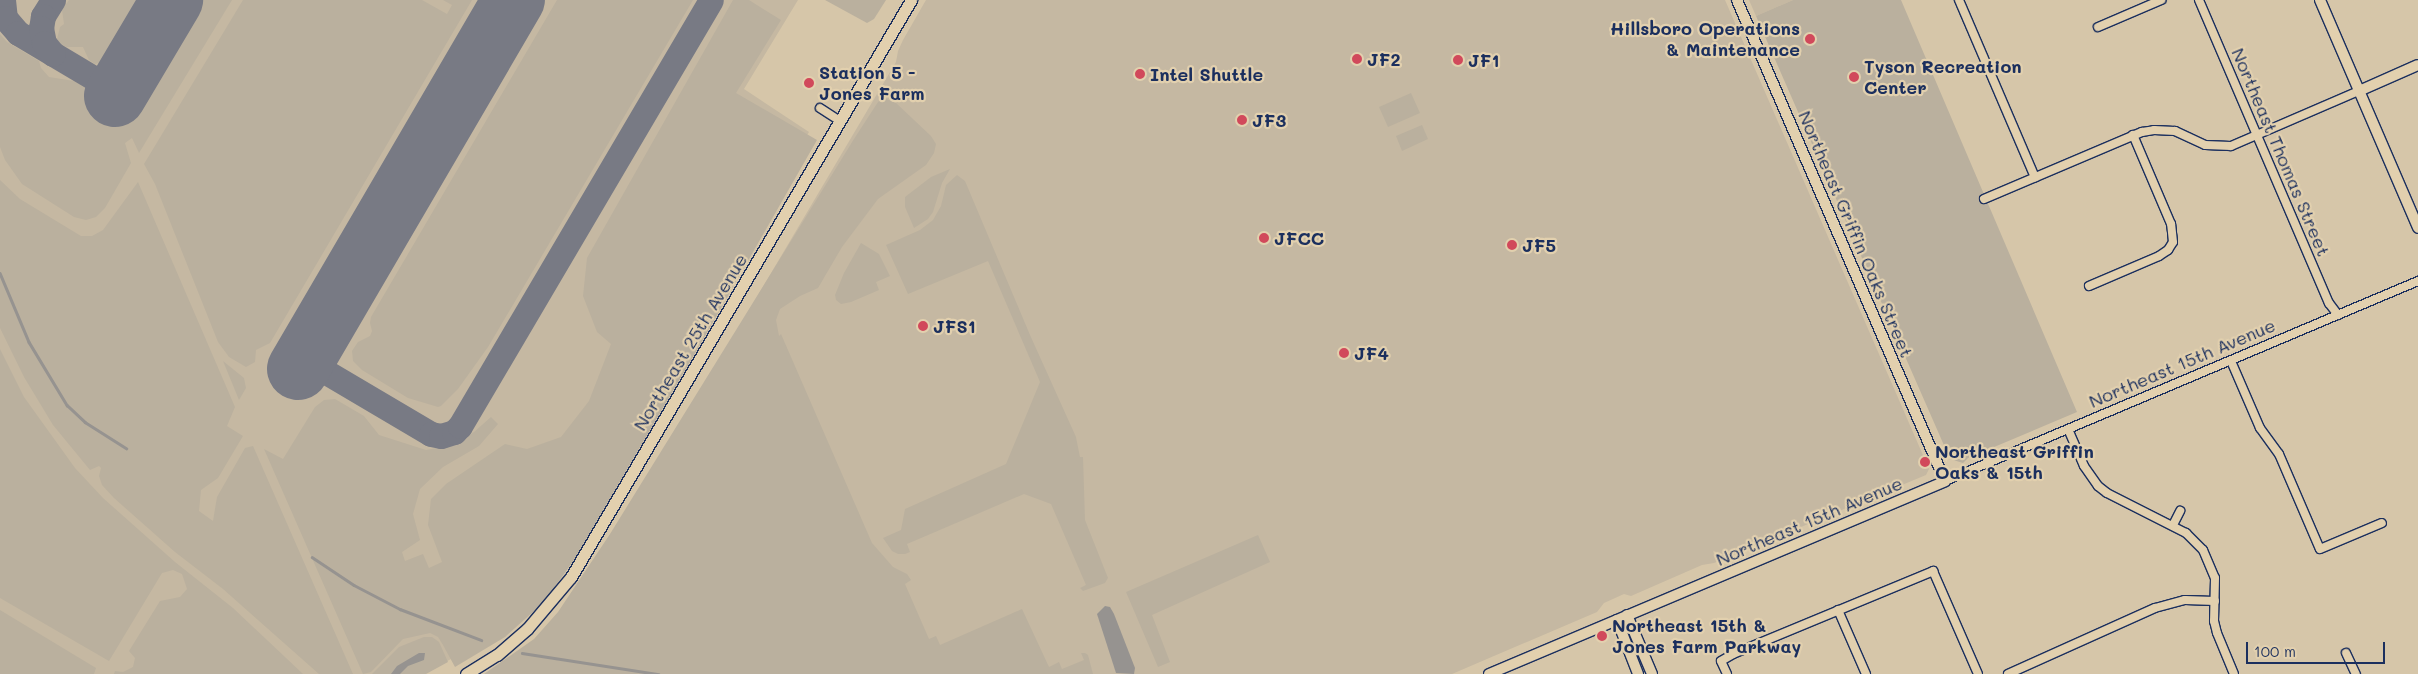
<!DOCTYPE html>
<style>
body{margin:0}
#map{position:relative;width:2418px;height:674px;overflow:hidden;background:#d6c6a9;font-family:Mali,sans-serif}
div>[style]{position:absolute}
.built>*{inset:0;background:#c5b8a2}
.green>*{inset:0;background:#bab09e}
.water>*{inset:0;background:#969390}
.stream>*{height:2.5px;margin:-1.25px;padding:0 1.25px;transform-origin:1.25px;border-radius:1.25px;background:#969390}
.taxiway>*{height:25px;margin:-12.5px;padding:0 12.5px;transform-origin:12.5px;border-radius:12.5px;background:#787a84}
.runway>*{height:62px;margin:-31px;padding:0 31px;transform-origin:31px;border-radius:31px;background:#787a84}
.roads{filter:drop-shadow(1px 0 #1b2f5e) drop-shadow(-1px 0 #1b2f5e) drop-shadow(0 1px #1b2f5e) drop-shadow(0 -1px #1b2f5e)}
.minor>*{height:8px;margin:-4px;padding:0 4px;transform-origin:4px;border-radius:4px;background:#e2d0ae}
.tertiary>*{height:10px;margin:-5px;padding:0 5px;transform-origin:5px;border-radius:5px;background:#e2d0ae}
.secondary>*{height:11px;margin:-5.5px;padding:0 5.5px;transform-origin:5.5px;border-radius:5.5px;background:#e2d0ae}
.dots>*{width:14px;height:14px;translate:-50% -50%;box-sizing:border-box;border:2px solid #e2d0ae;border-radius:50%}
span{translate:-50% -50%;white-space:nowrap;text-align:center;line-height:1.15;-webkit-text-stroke:4.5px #e2d0ae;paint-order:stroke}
.poi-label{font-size:18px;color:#1b2f5e;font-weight:700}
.right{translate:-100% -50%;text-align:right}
.left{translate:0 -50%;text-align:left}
.street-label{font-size:18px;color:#1b2f5e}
.scale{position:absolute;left:2246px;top:642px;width:139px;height:22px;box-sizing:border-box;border:2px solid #1b2f5e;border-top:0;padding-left:6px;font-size:15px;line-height:18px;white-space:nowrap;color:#1b2f5e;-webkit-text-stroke:4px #e2d0ae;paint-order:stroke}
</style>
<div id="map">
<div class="built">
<div style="clip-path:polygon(0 0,798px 0,744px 89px,809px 132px,772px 193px,451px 659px,423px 674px,0 674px)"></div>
<div style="clip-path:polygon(926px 0,1725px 0,1929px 469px,1926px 475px,1714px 563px,1702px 565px,1631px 596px,1624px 594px,1604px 603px,1597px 612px,1452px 674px,901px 674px,748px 312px,896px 62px,898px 51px,903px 40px)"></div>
<div style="clip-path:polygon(1749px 0,1793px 0,1756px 16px)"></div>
</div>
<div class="green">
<div style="clip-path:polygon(69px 0,149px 0,123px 43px,108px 51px,103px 62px,95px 64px,89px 60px,83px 47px,67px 47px,60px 44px,57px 39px,60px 27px,64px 24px,62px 10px)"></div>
<div style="clip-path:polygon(196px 0,232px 0,139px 153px,132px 138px,125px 143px,131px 163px,105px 208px,96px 217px,86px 220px,74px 217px,22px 184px,5px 160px,0 147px,0 34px,7px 42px,39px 61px,41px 68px,49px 77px,74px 81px,127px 114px,136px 102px)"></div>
<div style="clip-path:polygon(243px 0,422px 0,447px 14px,452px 5px,443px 0,472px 0,270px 343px,256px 350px,255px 362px,246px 367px,229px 357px,218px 342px,155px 184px,144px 164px)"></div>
<div style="clip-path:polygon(557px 0,693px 0,488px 347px,458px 389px,441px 406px,438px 407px,408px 398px,362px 370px,353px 361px,352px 351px,358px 342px,370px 336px,372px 331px,370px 323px,371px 317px)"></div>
<div style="clip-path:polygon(733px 0,749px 0,781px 20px,736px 93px,817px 140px,701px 343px,574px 560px,543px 603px,505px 637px,455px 667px,443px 645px,438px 637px,430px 633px,403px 639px,371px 672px,363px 674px,264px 449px,283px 459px,315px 407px,324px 400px,335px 399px,364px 416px,379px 435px,426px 450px,453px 445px,474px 432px,491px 417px,498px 424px,479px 446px,443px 467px,420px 489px,413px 514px,420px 540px,402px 552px,405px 561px,423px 554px,429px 568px,442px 562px,428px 525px,431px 499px,446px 484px,505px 444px,527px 449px,561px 437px,589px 401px,611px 344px,597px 332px,583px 296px,587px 258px)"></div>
<div style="clip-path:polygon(825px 0,886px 0,874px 19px,867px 23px)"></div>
<div style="clip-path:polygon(1793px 0,1901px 0,2077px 412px,1968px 458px,1963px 463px,1950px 459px,1756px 16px)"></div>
<div style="clip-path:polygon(1411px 93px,1420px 113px,1388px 127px,1379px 107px)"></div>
<div style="clip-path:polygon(884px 98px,896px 103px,931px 136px,936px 144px,934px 153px,926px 165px,878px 199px,842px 247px,818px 288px,800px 296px,780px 309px,776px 320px,779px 336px,781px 334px,872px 543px,893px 567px,907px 574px,911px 580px,905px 584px,929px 639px,936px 636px,940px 645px,1022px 609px,1049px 667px,1059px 662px,1062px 669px,1084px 660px,1081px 653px,1085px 653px,1088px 655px,1093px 674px,484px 674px,534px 639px,558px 612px,610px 534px,854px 139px,878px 102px)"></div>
<div style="clip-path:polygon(1422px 125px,1428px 139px,1402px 151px,1396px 136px)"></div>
<div style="clip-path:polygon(950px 169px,942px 183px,933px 212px,928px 219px,914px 228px,905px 207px,905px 197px,931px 177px)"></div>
<div style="clip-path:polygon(957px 175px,965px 181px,1030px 335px,1076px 437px,1080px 457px,1083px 457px,1085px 520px,1108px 578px,1105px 583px,1083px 591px,1080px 588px,1086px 585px,1051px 504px,1024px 494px,907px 544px,910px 552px,905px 554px,898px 554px,892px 551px,883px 538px,901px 530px,905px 509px,1006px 464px,1040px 382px,988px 261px,908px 294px,886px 245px,920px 230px,933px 220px,941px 206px,946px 185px)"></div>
<div style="clip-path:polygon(0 180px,20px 199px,81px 236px,92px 236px,103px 230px,138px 182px,235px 407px,227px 426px,243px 436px,218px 478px,201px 490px,199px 511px,213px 521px,217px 497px,245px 448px,253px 446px,353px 674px,319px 674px,223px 589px,175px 552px,114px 498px,102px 485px,99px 476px,101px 468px,99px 466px,90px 470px,53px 425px,24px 377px,0 328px)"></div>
<div style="clip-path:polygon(861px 243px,879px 254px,890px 276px,876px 282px,879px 290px,851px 302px,841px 304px,836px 300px,835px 295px,844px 273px)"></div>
<div style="clip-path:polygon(0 349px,24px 397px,75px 468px,103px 498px,175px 562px,233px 608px,303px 674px,114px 674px,115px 671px,123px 672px,133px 667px,135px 658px,129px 651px,160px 601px,180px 597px,187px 589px,182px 574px,173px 570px,162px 573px,109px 661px,0 598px)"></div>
<div style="clip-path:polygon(223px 361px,244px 378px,246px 388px,239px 400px)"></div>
<div style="clip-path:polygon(1258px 535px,1270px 562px,1152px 615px,1170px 662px,1158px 667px,1126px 592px)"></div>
<div style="clip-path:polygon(0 610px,96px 668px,94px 674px,0 674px)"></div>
<div style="clip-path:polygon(424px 637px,432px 637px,439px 642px,448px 662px,426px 674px,372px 674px,399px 647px)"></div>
</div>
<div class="water">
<div style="clip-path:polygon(1105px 606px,1110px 607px,1114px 614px,1135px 668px,1134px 674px,1116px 673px,1097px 614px)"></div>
<div style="clip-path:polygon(419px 653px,425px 653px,424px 660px,408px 666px,400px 674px,391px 674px,397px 666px)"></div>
</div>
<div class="stream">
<div style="left:0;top:273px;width:75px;rotate:67.2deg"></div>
<div style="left:29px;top:342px;width:74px;rotate:58.9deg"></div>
<div style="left:67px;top:405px;width:25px;rotate:43deg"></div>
<div style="left:85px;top:422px;width:49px;rotate:32.4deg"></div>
<div style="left:312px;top:557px;width:50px;rotate:33.7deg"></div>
<div style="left:354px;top:585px;width:52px;rotate:27.6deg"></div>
<div style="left:400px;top:609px;width:87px;rotate:20.9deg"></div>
<div style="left:522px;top:653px;width:138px;rotate:8.8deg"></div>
</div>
<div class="taxiway">
<div style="left:3px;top:0;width:18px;rotate:84deg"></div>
<div style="left:5px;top:18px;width:20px;rotate:49deg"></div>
<div style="left:18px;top:33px;width:115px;rotate:30.8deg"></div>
<div style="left:53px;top:0;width:19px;rotate:122deg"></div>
<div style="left:43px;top:16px;width:12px;rotate:99deg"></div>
<div style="left:41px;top:28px;width:15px;rotate:79deg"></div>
<div style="left:44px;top:43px;width:14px;rotate:51deg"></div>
<div style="left:304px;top:359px;width:147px;rotate:30.6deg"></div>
<div style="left:431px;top:434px;width:10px;rotate:11deg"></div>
<div style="left:441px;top:436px;width:14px;rotate:-17deg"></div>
<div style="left:454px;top:432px;width:8px;rotate:-45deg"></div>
<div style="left:460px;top:426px;width:494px;rotate:-59.5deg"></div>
</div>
<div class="runway">
<div style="left:115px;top:96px;width:112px;rotate:-59.3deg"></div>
<div style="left:298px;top:369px;width:428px;rotate:-59.7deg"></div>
</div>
<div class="roads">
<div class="minor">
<div style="left:1959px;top:0;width:193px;rotate:66.8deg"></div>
<div style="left:2199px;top:0;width:330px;rotate:66.8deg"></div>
<div style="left:2329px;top:303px;width:15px;rotate:53deg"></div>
<div style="left:2098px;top:27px;width:69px;rotate:-23.2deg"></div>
<div style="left:820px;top:108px;width:24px;rotate:33deg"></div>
<div style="left:1984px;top:199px;width:172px;rotate:-23deg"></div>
<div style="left:2142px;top:132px;width:12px;rotate:-9deg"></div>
<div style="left:2154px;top:130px;width:21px;rotate:3deg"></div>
<div style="left:2175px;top:131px;width:33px;rotate:25deg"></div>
<div style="left:2205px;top:145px;width:26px;rotate:2deg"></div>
<div style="left:2231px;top:146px;width:139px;rotate:-23.3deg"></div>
<div style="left:2089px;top:286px;width:76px;rotate:-23.2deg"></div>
<div style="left:2159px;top:256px;width:11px;rotate:-34deg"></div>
<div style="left:2168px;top:250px;width:9px;rotate:-58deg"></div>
<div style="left:2173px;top:242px;width:18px;rotate:-96deg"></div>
<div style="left:2171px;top:224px;width:97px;rotate:-113.1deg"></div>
<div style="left:2231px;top:361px;width:73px;rotate:66.6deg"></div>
<div style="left:2260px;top:428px;width:32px;rotate:54deg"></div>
<div style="left:2279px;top:454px;width:103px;rotate:66.7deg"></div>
<div style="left:2320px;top:549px;width:67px;rotate:-22.8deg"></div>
<div style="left:2068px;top:429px;width:40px;rotate:66.6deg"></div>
<div style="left:2084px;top:466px;width:24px;rotate:55deg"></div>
<div style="left:2098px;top:486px;width:11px;rotate:38deg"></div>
<div style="left:2107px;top:493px;width:89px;rotate:26.9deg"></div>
<div style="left:2186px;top:533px;width:24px;rotate:45deg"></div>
<div style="left:2203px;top:550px;width:30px;rotate:67deg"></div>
<div style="left:2215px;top:578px;width:43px;rotate:91.3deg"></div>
<div style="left:2214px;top:621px;width:12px;rotate:76deg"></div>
<div style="left:2217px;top:633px;width:44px;rotate:67.5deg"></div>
<div style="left:1945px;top:481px;width:514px;rotate:-22.92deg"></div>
<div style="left:2173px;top:525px;width:16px;rotate:-63deg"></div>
<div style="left:1838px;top:610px;width:70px;rotate:66.4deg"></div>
<div style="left:2346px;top:653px;width:23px;rotate:65deg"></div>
<div style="left:1727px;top:674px;width:14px;rotate:-115deg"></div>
<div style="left:1721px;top:661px;width:14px;rotate:-30deg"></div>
<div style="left:1733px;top:654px;width:217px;rotate:-22.5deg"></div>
<div style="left:1933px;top:571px;width:112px;rotate:66.4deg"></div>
<div style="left:2008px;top:674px;width:161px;rotate:-24.2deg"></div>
<div style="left:2155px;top:608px;width:31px;rotate:-15deg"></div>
<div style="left:2185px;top:600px;width:30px;rotate:2deg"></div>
</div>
<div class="tertiary">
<div style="left:2320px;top:0;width:248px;rotate:66.7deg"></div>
<div style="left:2359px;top:91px;width:64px;rotate:-23.8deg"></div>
<div style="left:1627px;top:615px;width:64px;rotate:67deg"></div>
<div style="left:1617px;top:620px;width:58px;rotate:68.7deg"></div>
<div style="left:1489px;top:674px;width:495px;rotate:-22.9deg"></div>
<div style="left:1945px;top:481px;width:524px;rotate:-113.39deg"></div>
</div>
<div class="secondary">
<div style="left:466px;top:674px;width:36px;rotate:-32deg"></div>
<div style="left:497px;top:655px;width:40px;rotate:-41deg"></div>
<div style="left:527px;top:629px;width:68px;rotate:-49.8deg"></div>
<div style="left:571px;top:577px;width:670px;rotate:-59.49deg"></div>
</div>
</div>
<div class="dots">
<div style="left:1810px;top:39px;background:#d1495b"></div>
<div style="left:1357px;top:59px;background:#d1495b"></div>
<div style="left:1458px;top:60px;background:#d1495b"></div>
<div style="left:1140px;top:74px;background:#d1495b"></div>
<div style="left:1854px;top:77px;background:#d1495b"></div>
<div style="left:809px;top:83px;background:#d1495b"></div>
<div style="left:1242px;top:120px;background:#d1495b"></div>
<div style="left:1264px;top:238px;background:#d1495b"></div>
<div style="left:1512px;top:245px;background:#d1495b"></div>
<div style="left:923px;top:326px;background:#d1495b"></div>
<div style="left:1344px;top:353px;background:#d1495b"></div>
<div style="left:1925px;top:462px;background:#d1495b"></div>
<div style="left:1602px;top:636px;background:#d1495b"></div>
</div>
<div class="poi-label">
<span class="right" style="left:1800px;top:39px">Hillsboro Operations<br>&amp; Maintenance</span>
<span class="left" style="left:1367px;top:59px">JF2</span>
<span class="left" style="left:1468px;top:60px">JF1</span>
<span class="left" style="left:1864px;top:77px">Tyson Recreation<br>Center</span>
<span class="left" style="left:819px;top:83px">Station 5 -<br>Jones Farm</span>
<span class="left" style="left:1150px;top:74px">Intel Shuttle</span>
<span class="left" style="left:1252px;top:120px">JF3</span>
<span class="left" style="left:1274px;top:238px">JFCC</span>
<span class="left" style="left:1522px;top:245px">JF5</span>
<span class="left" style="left:933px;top:326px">JFS1</span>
<span class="left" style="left:1354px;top:353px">JF4</span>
<span class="left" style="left:1935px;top:462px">Northeast Griffin<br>Oaks &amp; 15th</span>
<span class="left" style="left:1612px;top:636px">Northeast 15th &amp;<br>Jones Farm Parkway</span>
</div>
<div class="street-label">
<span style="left:2281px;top:152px;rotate:67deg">Northeast Thomas Street</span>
<span style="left:1856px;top:234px;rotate:67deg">Northeast Griffin Oaks Street</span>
<span style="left:690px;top:342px;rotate:-59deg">Northeast 25th Avenue</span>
<span style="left:2182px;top:363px;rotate:-23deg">Northeast 15th Avenue</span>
<span style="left:1809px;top:521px;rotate:-23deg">Northeast 15th Avenue</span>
</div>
<div class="scale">100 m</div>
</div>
